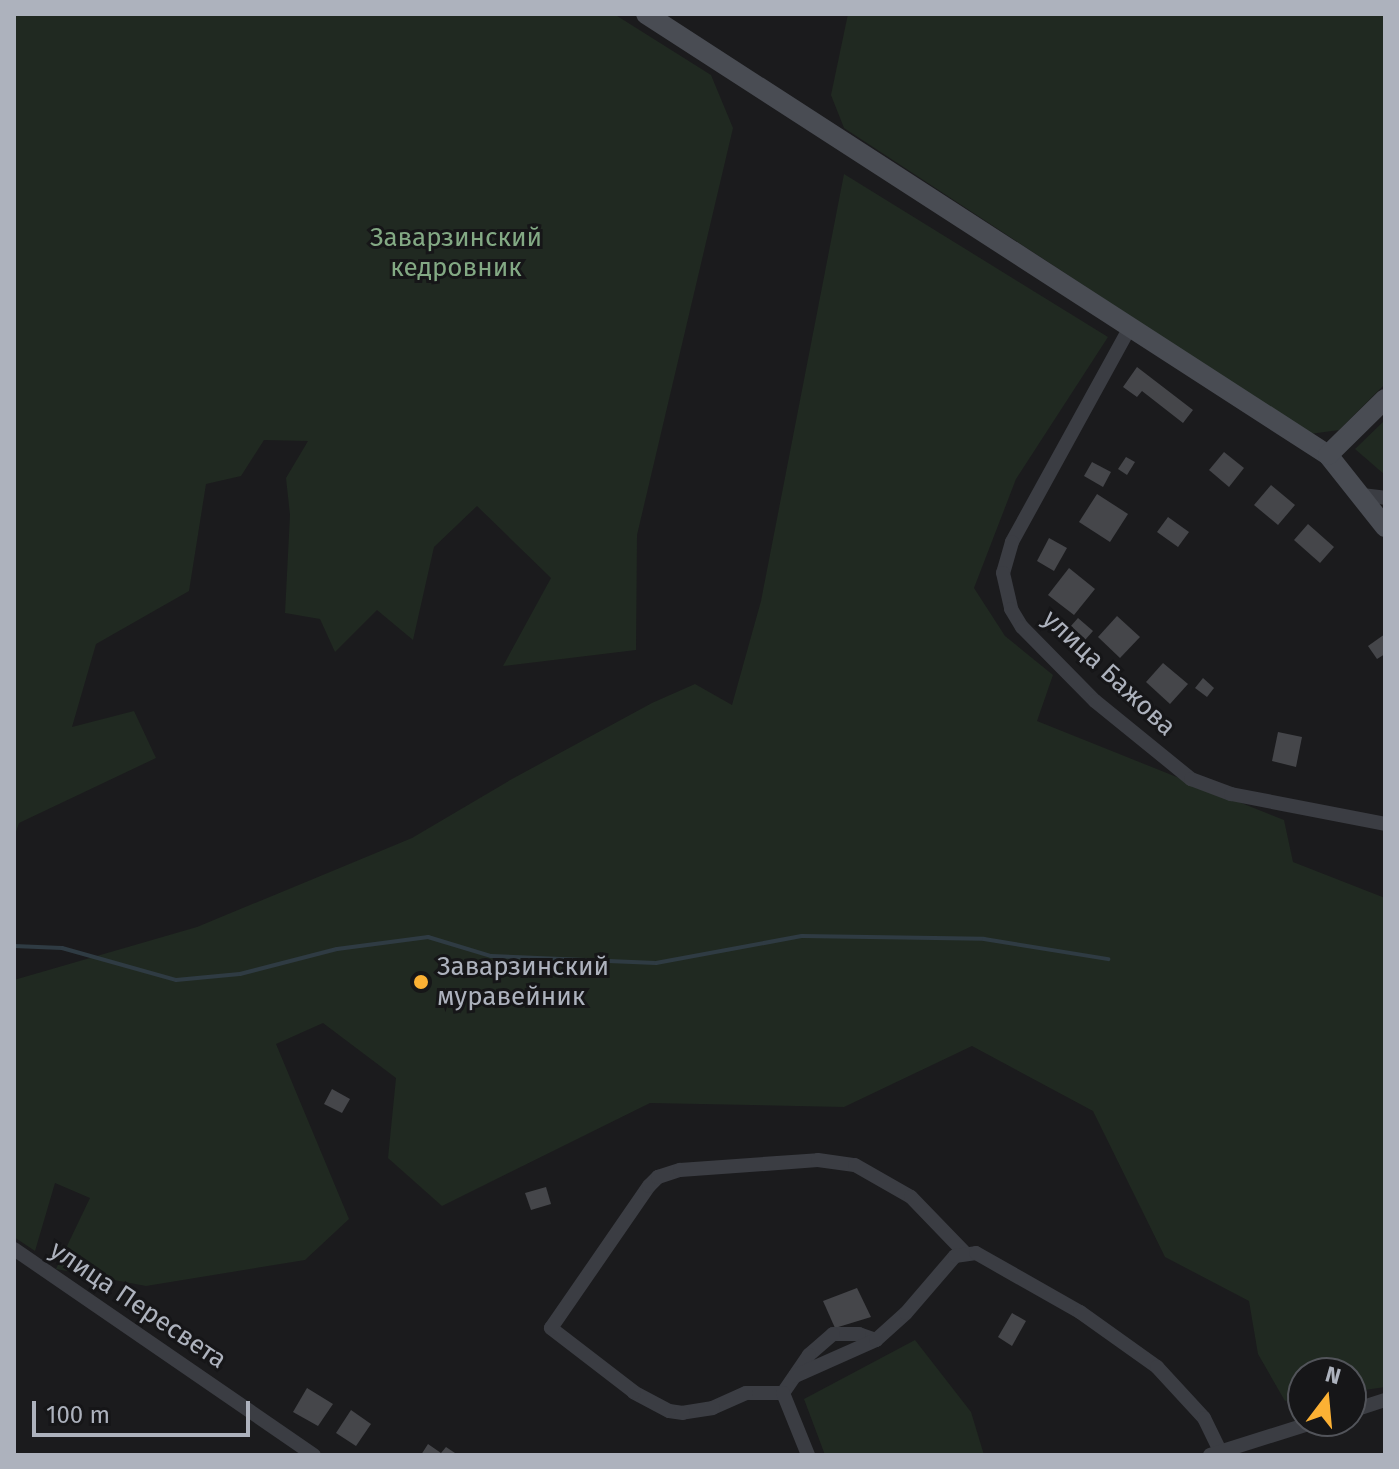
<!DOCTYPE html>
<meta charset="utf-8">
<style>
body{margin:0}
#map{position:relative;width:1399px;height:1469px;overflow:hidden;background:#1b1b1d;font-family:"Fira Sans",sans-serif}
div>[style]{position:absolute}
.green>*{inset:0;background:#202921}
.stream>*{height:4px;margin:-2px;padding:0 2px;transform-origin:2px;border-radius:2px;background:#2f3b43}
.building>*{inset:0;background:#45464a}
.street>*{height:14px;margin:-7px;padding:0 7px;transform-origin:7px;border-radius:7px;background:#3b3d43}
.secondary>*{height:20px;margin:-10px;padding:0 10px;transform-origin:10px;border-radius:10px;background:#494c53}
.dots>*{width:22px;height:22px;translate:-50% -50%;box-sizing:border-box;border:4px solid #161618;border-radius:50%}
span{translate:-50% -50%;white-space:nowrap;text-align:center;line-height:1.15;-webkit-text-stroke:6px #161618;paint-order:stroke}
.park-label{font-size:26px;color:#83a984}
.street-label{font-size:26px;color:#adb2bd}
.poi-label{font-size:26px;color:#adb2bd}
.left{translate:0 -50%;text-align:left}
.frame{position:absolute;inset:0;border:16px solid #adb2bd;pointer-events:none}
.north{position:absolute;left:1287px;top:1357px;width:80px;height:80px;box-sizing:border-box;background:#161618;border:2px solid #52545a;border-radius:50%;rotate:16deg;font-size:22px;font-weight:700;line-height:32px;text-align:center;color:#adb2bd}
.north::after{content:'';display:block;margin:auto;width:28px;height:36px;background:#fcb134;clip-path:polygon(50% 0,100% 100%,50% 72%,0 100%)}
.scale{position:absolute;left:32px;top:1401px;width:218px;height:36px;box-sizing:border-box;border:4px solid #adb2bd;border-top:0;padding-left:10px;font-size:24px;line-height:28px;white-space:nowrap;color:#adb2bd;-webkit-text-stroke:6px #161618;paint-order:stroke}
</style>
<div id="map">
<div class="green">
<div style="clip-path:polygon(14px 14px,614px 14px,711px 75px,733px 128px,637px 535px,636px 650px,503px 666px,551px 578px,477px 506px,434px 547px,413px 640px,377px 610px,335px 652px,320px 619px,285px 613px,290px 515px,286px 478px,308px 441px,264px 440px,241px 476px,206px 484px,189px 591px,96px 644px,72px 727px,134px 711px,156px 758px,19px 823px,14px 838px)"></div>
<div style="clip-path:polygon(848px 14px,1385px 14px,1385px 384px,1339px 430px,1310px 434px,844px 128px,831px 95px)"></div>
<div style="clip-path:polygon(844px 174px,1108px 337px,1016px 479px,974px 588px,1005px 636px,1053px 675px,1037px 721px,1284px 820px,1293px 862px,1385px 898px,1385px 1387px,1351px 1392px,1351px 1373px,1303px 1373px,1303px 1398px,1285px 1401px,1258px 1354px,1249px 1301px,1165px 1257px,1093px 1111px,972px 1046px,844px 1107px,650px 1103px,442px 1206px,388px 1158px,396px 1078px,323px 1023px,276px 1044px,349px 1219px,305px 1260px,146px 1286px,56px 1269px,90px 1198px,55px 1183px,35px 1251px,14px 1237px,14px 980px,197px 927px,412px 838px,512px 779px,652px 703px,695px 684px,732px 705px,761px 601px)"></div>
<div style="clip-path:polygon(1385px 420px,1385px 475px,1355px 449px)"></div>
<div style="clip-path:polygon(915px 1340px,971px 1412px,984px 1455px,825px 1455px,804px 1399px)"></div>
</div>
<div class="stream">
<div style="left:14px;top:946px;width:48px;rotate:2.4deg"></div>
<div style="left:62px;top:948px;width:118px;rotate:15.7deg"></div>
<div style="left:176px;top:980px;width:64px;rotate:-5.4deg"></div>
<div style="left:240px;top:974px;width:100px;rotate:-14.5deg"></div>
<div style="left:337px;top:949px;width:92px;rotate:-7.5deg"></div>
<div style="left:428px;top:937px;width:66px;rotate:16.8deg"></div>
<div style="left:491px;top:956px;width:165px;rotate:2.4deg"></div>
<div style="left:656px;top:963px;width:148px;rotate:-10.5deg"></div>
<div style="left:802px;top:936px;width:182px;rotate:0.9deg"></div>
<div style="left:984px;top:939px;width:126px;rotate:9.2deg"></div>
</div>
<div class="building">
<div style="clip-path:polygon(1137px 367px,1193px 410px,1183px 423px,1142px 391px,1137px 397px,1123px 387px)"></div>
<div style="clip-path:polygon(1224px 452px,1244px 468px,1229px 487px,1209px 470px)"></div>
<div style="clip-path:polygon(1126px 457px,1135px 462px,1127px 475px,1118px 469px)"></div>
<div style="clip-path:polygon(1092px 462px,1111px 472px,1103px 487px,1084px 476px)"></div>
<div style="clip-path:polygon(1271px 485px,1295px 505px,1278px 525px,1254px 505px)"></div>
<div style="clip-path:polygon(1097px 494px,1128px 514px,1110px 542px,1079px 522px)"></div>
<div style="clip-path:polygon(1168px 517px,1189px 532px,1178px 547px,1157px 532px)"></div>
<div style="clip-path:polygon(1308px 524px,1334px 547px,1320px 563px,1294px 540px)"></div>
<div style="clip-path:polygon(1049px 538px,1067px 548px,1054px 571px,1037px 561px)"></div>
<div style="clip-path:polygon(1069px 568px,1095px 589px,1074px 615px,1048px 595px)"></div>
<div style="clip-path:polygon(1117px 616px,1140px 637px,1120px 658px,1098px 637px)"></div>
<div style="clip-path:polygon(1078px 618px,1093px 631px,1078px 648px,1063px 635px)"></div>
<div style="clip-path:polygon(1385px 634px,1385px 654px,1377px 659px,1368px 646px)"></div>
<div style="clip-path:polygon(1163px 663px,1188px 684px,1170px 704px,1146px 682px)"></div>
<div style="clip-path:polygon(1203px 678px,1214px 688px,1207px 697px,1195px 688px)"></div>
<div style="clip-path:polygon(1278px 732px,1302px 737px,1296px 767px,1272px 761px)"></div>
<div style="clip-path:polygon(332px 1089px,350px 1099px,342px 1113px,324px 1104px)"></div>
<div style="clip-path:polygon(546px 1187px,551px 1204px,531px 1210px,525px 1193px)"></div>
<div style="clip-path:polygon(857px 1288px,871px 1317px,835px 1328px,823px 1301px)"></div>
<div style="clip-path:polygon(1012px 1313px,1026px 1321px,1012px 1346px,998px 1337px)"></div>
<div style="clip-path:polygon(307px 1388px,333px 1404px,318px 1426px,293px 1412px)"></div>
<div style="clip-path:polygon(351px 1410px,371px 1424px,356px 1446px,336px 1433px)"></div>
<div style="clip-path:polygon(428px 1444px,441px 1453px,446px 1447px,458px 1455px,421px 1455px)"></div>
</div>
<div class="street">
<div style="left:1129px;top:329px;width:243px;rotate:118.8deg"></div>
<div style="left:1012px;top:542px;width:32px;rotate:106deg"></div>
<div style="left:1003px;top:573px;width:37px;rotate:77deg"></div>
<div style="left:1011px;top:609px;width:21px;rotate:59deg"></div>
<div style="left:1022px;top:627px;width:104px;rotate:45.4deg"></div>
<div style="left:1095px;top:701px;width:124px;rotate:39.1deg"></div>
<div style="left:1191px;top:779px;width:43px;rotate:20.6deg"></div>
<div style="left:1231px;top:794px;width:157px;rotate:11deg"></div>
<div style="left:1362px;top:495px;width:23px;rotate:7deg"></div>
<div style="left:14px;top:1249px;width:364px;rotate:34.5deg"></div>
<div style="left:876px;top:1340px;width:18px;rotate:-161deg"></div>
<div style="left:859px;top:1334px;width:26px;rotate:180deg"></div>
<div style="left:833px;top:1334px;width:32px;rotate:139deg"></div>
<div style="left:809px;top:1355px;width:46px;rotate:124.4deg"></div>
<div style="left:783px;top:1393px;width:37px;rotate:180deg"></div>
<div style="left:746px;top:1393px;width:36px;rotate:156deg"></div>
<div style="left:713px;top:1408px;width:30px;rotate:171deg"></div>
<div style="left:683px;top:1413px;width:14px;rotate:-172deg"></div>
<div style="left:669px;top:1411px;width:40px;rotate:-152deg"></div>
<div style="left:634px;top:1392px;width:105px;rotate:-142.4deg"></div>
<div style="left:551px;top:1328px;width:173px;rotate:-55.4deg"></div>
<div style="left:649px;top:1186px;width:13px;rotate:-45deg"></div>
<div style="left:658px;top:1177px;width:23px;rotate:-18deg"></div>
<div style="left:680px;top:1170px;width:138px;rotate:-4.1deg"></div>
<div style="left:818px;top:1160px;width:37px;rotate:8deg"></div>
<div style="left:855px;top:1165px;width:64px;rotate:29.7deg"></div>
<div style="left:911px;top:1197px;width:78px;rotate:46deg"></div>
<div style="left:795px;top:1376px;width:89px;rotate:-24deg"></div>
<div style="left:876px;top:1340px;width:40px;rotate:-42deg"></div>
<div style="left:906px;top:1313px;width:75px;rotate:-49.3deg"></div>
<div style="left:955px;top:1256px;width:21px;rotate:-8deg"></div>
<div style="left:976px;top:1253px;width:120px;rotate:29.6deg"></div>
<div style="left:1080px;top:1312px;width:95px;rotate:35.5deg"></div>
<div style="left:1157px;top:1367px;width:69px;rotate:47.3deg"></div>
<div style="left:1204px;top:1418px;width:37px;rotate:64deg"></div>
<div style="left:783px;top:1393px;width:67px;rotate:68deg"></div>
<div style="left:1351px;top:1411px;width:36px;rotate:-18deg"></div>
<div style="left:1210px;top:1455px;width:113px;rotate:-17.5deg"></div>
</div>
<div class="secondary">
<div style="left:646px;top:14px;width:812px;rotate:32.89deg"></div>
<div style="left:1328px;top:455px;width:92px;rotate:51.6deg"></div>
<div style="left:1328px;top:455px;width:80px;rotate:-44.5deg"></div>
</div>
<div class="dots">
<div style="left:421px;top:982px;background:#fcb134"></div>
</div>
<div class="park-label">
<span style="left:456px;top:253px">Заварзинский<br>кедровник</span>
</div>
<div class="street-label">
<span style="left:1109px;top:673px;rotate:43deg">улица Бажова</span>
<span style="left:138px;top:1305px;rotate:34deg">улица Пересвета</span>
</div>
<div class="poi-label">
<span class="left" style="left:437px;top:982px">Заварзинский<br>муравейник</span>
</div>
<div class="frame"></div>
<div class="north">N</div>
<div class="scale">100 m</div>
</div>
